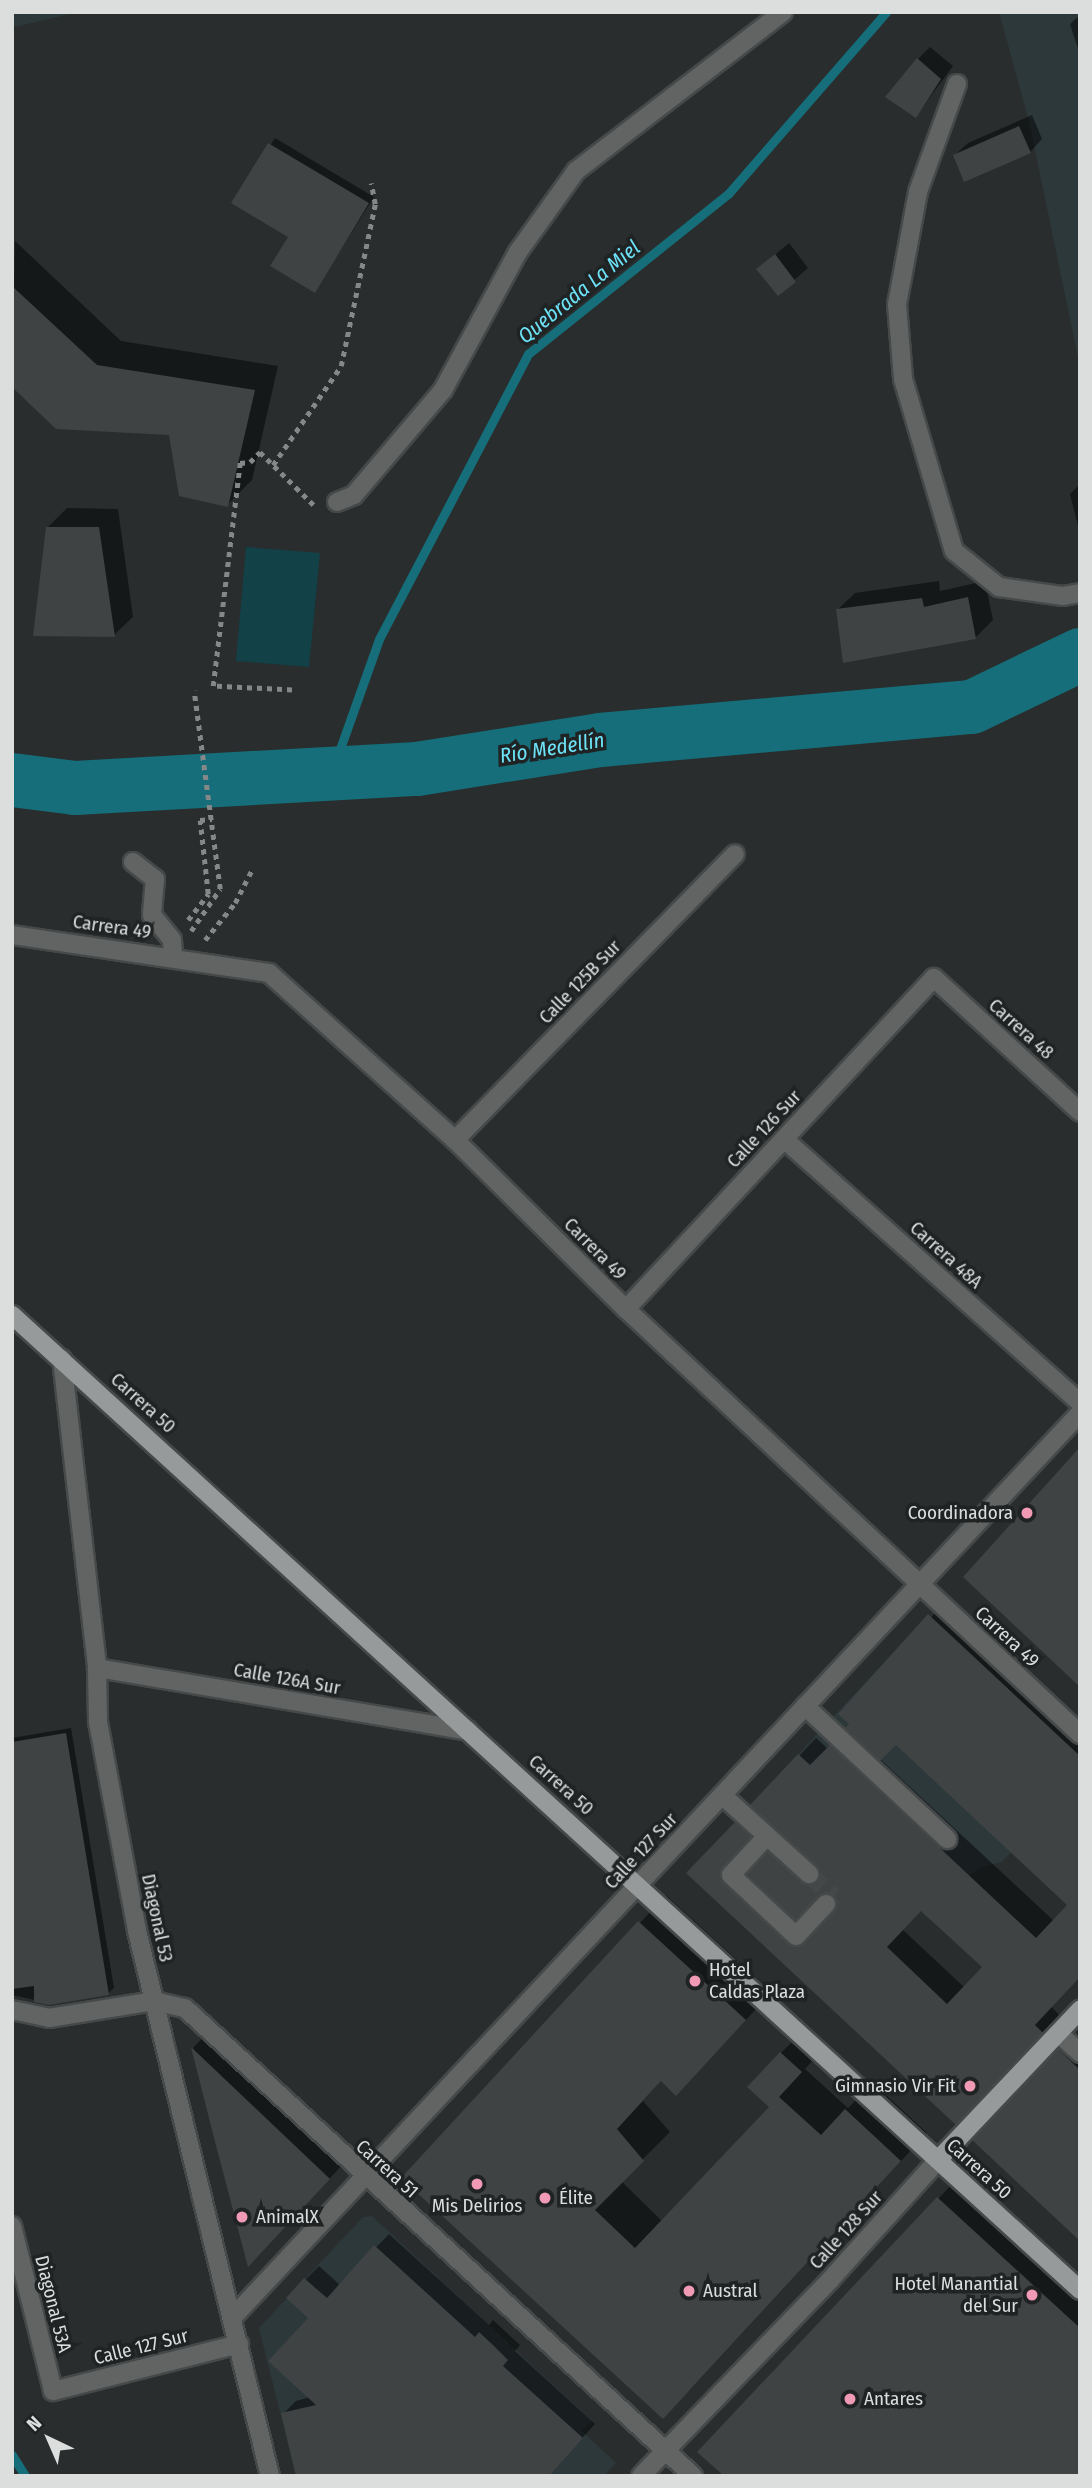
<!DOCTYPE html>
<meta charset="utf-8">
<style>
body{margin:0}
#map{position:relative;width:1092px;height:2488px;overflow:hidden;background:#292d2d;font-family:"Fira Sans Condensed",sans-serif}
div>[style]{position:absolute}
.built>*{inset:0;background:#2d383a}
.green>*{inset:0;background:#124148}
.shadow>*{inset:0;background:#0007}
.stream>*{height:9px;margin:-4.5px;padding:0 4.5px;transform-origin:4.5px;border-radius:4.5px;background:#156e7a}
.river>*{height:54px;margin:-27px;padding:0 27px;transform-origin:27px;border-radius:27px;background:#156e7a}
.building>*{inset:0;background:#3f4344}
.minor-tunnel>*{height:18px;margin-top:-9px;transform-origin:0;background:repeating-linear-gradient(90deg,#444848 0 18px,transparent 0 27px)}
.path>*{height:4.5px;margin-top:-2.25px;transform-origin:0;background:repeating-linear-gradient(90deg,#858888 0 5px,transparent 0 10px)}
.roads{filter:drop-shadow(2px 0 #464949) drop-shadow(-2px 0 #464949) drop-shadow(0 2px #464949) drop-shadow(0 -2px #464949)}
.minor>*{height:18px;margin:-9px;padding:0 9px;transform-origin:9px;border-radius:9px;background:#626464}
.major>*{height:18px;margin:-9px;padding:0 9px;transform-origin:9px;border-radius:9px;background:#979a9b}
.dots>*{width:19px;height:19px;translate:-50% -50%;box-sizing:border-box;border:4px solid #202324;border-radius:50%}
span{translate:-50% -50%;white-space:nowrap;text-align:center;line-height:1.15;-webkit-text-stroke:7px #202324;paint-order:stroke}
.street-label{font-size:19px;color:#dcdede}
.poi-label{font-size:19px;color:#dcdede}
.right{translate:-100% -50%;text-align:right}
.left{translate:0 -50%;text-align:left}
.water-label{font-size:21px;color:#6de3f7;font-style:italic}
.frame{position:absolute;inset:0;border:14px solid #dcdede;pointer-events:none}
.north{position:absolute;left:14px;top:2404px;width:70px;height:70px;-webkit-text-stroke:5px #202324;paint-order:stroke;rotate:316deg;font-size:19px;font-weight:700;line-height:28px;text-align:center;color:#dcdede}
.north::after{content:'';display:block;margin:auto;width:24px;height:32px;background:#dcdede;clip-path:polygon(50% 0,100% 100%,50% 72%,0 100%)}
</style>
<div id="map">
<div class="built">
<div style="clip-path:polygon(12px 12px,78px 12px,19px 26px,12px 26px)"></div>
<div style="clip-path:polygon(999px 12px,1080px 12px,1080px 367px,1029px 121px)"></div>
<div style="clip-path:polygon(903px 1642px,935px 1672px,1038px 1824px,1002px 1862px,981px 1867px,970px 1875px,929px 1919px,777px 1777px)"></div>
<div style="clip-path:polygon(372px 2216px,592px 2421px,582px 2431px,616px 2463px,604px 2476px,296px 2476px,259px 2328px,363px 2217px)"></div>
</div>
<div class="green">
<div style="clip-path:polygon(246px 547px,320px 553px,309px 667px,236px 661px)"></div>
</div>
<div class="shadow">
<div style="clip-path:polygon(1080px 15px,1080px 55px,1070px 24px)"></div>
<div style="clip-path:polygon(930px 47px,953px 66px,916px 116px,918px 59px)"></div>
<div style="clip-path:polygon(1032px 115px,1042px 139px,1030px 152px,955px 155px,968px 143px)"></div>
<div style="clip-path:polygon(275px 138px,374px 197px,315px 291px,290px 236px,234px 202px)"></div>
<div style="clip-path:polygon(15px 241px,121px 341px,278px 366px,252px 480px,227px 505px,171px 433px,12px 384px)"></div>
<div style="clip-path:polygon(789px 243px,808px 268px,778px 294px,758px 269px)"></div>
<div style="clip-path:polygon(1080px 484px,1080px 534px,1070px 494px)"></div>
<div style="clip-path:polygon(67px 508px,118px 509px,133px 617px,114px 635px,48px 527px)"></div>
<div style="clip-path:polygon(939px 581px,940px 591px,985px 581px,993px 620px,976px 637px,837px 610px,855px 593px)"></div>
<div style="clip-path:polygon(evenodd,946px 1598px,1080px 1723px,1080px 1975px,1051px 2006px,1059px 2015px,973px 2105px,689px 1873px,816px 1738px,828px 1749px,848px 1728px,946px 1598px,896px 1742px,1069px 1905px,1054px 1921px,880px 1759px,896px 1742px,946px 1598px,767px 1818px,786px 1836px,750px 1874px,737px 1861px,739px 1848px,767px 1818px,946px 1598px,822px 1891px,839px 1899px,836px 1913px,822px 1927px,806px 1928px,795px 1918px,822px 1891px,946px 1598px,921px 1909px,984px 1967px,965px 1988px,902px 1929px,921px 1909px)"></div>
<div style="clip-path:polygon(71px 1728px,114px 1988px,108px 1993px,44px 2002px,12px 1995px,12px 1738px)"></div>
<div style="clip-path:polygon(666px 1895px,772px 1992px,703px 2066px,662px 2080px,643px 2101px,670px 2132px,621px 2181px,663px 2222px,772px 2107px,781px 2053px,808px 2026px,828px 2044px,805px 2069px,848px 2108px,873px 2083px,927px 2133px,690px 2390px,403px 2178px)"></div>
<div style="clip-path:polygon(209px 2031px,346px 2161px,265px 2248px,215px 2133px,193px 2048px)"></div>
<div style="clip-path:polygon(1077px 2033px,1080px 2036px,1080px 2238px,975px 2140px)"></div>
<div style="clip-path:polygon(959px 2177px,1080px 2288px,1080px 2476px,938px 2199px)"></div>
<div style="clip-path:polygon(389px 2234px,489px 2325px,493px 2320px,520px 2345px,515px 2351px,595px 2424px,564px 2458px,283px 2414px,296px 2401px,310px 2397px,310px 2318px,288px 2298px,319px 2266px,340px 2285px)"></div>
</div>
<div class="stream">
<div style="left:331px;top:774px;width:143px;rotate:-70.4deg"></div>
<div style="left:379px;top:639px;width:322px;rotate:-62.4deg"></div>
<div style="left:528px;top:354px;width:256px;rotate:-38.7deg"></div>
<div style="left:728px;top:194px;width:241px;rotate:-49deg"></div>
<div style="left:12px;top:2455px;width:25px;rotate:58deg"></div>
</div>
<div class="river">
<div style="left:12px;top:780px;width:64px;rotate:7.2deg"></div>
<div style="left:75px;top:788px;width:343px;rotate:-3.2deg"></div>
<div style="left:417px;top:769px;width:185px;rotate:-9deg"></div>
<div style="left:600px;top:740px;width:373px;rotate:-5.1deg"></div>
<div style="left:972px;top:707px;width:120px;rotate:-25.7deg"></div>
</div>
<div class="building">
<div style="clip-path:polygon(917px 58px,941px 79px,916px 118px,885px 97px)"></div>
<div style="clip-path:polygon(1019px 126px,1031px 153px,964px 182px,953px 155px)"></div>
<div style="clip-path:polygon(268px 143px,369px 203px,315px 293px,270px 266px,288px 237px,231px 203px)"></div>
<div style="clip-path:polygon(775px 254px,796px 282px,778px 296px,756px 269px)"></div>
<div style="clip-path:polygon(12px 286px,97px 365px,255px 390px,228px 507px,179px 496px,169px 435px,56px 429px,12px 387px)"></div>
<div style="clip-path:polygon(46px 527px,99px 527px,115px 637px,33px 636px)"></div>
<div style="clip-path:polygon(968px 597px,976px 639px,843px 663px,836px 609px,922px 598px,924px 607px)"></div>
<div style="clip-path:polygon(1080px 1447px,1080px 1687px,963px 1577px)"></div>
<div style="clip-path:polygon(evenodd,928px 1614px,1080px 1756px,1080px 1977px,1035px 2025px,1043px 2033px,956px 2125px,686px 1873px,735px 1822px,751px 1837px,723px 1867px,720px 1879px,788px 1944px,804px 1944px,834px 1912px,837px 1900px,822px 1893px,795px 1920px,747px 1874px,768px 1852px,806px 1885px,817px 1882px,820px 1876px,817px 1866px,750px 1805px,798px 1754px,810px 1765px,830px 1745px,1036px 1938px,1067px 1905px,896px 1745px,880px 1761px,845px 1728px,849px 1724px,838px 1714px,928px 1614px,921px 1911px,982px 1967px,947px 2004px,887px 1947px,921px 1911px)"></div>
<div style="clip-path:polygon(66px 1733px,109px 1995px,49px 2005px,34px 2002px,34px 1986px,12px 1989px,12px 1742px)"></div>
<div style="clip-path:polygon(638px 1921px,746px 2020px,676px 2096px,661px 2081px,617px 2129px,644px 2161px,595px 2210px,635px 2248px,769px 2107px,747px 2087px,780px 2052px,802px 2072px,779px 2097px,821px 2135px,845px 2109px,901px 2161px,663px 2419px,401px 2178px)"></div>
<div style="clip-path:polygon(191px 2047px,330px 2179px,248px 2267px,213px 2134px)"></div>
<div style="clip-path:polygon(1058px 2049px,1080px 2070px,1080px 2241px,972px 2140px)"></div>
<div style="clip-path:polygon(937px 2197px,1080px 2328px,1080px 2476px,724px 2476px,697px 2452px)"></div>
<div style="clip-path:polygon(374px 2245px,475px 2337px,479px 2332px,494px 2346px,508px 2360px,503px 2366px,583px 2438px,549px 2476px,296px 2476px,281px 2413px,316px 2405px,268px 2361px,308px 2318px,286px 2298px,304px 2278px,327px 2298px)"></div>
</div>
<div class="minor-tunnel">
<div style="left:809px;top:1874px;width:33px;rotate:43deg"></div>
<div style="left:833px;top:1896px;width:11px;rotate:131deg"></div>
</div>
<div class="path">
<div style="left:273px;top:465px;width:120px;rotate:-55.5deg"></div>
<div style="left:341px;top:366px;width:166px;rotate:-78.1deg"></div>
<div style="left:375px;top:204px;width:21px;rotate:-101deg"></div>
<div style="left:292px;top:690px;width:79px;rotate:-177.1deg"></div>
<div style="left:213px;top:686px;width:225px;rotate:-83.1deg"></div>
<div style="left:240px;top:463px;width:10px;rotate:-6deg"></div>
<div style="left:250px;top:462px;width:14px;rotate:-45deg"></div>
<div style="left:260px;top:452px;width:76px;rotate:44.5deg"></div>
<div style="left:188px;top:920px;width:33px;rotate:-52deg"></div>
<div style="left:208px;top:894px;width:74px;rotate:-96.2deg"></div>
<div style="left:200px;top:820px;width:12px;rotate:-5deg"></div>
<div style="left:191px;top:931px;width:51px;rotate:-55.4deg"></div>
<div style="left:220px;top:889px;width:200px;rotate:-97.5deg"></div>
<div style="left:205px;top:940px;width:48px;rotate:-51deg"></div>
<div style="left:235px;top:903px;width:39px;rotate:-63deg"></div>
</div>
<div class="roads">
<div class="minor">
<div style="left:957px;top:84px;width:115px;rotate:109.9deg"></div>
<div style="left:918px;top:192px;width:114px;rotate:100.6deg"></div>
<div style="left:897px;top:304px;width:75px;rotate:85.4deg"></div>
<div style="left:903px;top:379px;width:179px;rotate:73.5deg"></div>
<div style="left:954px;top:551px;width:58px;rotate:38.7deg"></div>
<div style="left:999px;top:587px;width:65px;rotate:8deg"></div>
<div style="left:1063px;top:596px;width:17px;rotate:-10deg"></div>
<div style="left:337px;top:502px;width:18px;rotate:-22deg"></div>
<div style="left:354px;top:495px;width:138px;rotate:-49.7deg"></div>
<div style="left:443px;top:390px;width:157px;rotate:-61.5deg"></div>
<div style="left:518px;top:252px;width:100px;rotate:-54.4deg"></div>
<div style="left:576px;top:171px;width:261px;rotate:-37.5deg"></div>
<div style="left:133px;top:862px;width:28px;rotate:38deg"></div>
<div style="left:155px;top:879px;width:36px;rotate:95deg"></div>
<div style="left:152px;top:915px;width:32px;rotate:51deg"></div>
<div style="left:172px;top:940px;width:16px;rotate:86deg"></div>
<div style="left:12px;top:935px;width:260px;rotate:8.4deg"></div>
<div style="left:269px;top:973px;width:250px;rotate:41.9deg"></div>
<div style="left:455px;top:1140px;width:240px;rotate:44.7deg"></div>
<div style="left:626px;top:1309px;width:622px;rotate:43.11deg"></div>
<div style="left:784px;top:1139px;width:397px;rotate:41.7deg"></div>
<div style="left:455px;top:1140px;width:400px;rotate:-45.6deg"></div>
<div style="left:626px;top:1309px;width:452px;rotate:-47.1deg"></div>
<div style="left:934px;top:978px;width:198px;rotate:42.5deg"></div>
<div style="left:62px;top:1359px;width:311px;rotate:83.5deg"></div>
<div style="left:97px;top:1668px;width:54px;rotate:88.9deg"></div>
<div style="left:98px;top:1722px;width:213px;rotate:79.4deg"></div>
<div style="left:137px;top:1931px;width:561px;rotate:76.29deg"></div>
<div style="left:97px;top:1668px;width:377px;rotate:9.6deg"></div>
<div style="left:805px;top:1706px;width:195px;rotate:43.1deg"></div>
<div style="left:722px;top:1795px;width:118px;rotate:42.2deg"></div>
<div style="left:767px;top:1836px;width:53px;rotate:132.7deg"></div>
<div style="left:731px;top:1875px;width:89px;rotate:43.2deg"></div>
<div style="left:796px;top:1936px;width:44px;rotate:-46.8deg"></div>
<div style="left:12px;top:2010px;width:38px;rotate:12deg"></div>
<div style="left:49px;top:2018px;width:106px;rotate:-9.2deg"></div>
<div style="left:154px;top:2001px;width:32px;rotate:13deg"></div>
<div style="left:185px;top:2008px;width:691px;rotate:42.65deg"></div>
<div style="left:1058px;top:2033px;width:30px;rotate:42deg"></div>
<div style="left:12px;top:2226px;width:170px;rotate:76deg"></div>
<div style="left:53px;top:2391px;width:192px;rotate:-14.2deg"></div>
<div style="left:232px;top:2318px;width:1240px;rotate:-46.86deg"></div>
<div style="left:641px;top:2476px;width:272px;rotate:-46deg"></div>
<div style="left:830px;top:2280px;width:161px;rotate:-48deg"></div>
</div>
<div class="major">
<div style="left:12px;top:1315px;width:1446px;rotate:42.39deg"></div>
<div style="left:938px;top:2160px;width:207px;rotate:-46.6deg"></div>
</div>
</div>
<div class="dots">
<div style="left:1027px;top:1513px;background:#f09ab5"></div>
<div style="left:695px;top:1981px;background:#f09ab5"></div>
<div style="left:970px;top:2086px;background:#f09ab5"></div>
<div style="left:477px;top:2184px;background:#f09ab5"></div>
<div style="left:545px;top:2198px;background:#f09ab5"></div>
<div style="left:242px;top:2217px;background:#f09ab5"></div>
<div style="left:689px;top:2291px;background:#f09ab5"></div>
<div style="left:1032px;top:2295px;background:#f09ab5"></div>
<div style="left:850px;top:2399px;background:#f09ab5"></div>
</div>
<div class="street-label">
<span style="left:112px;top:927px;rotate:8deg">Carrera 49</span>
<span style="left:580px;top:982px;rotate:-46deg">Calle 125B Sur</span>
<span style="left:1021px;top:1029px;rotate:42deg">Carrera 48</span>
<span style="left:764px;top:1129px;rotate:-47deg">Calle 126 Sur</span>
<span style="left:595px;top:1249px;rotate:45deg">Carrera 49</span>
<span style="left:946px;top:1255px;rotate:42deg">Carrera 48A</span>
<span style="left:143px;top:1403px;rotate:42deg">Carrera 50</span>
<span style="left:1007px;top:1637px;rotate:43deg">Carrera 49</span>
<span style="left:287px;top:1679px;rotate:10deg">Calle 126A Sur</span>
<span style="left:561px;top:1785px;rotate:42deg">Carrera 50</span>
<span style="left:641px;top:1851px;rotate:-47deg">Calle 127 Sur</span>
<span style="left:157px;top:1918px;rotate:78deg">Diagonal 53</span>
<span style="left:387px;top:2169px;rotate:42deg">Carrera 51</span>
<span style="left:979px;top:2169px;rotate:42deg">Carrera 50</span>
<span style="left:846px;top:2230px;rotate:-48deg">Calle 128 Sur</span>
<span style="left:53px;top:2304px;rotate:76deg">Diagonal 53A</span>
<span style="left:141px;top:2347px;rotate:-14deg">Calle 127 Sur</span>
</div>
<div class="poi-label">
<span class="right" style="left:1013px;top:1513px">Coordinadora</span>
<span class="left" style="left:709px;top:1981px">Hotel<br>Caldas Plaza</span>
<span class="right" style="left:956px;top:2086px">Gimnasio Vir Fit</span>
<span class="left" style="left:559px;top:2198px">Élite</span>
<span style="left:477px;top:2206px">Mis Delirios</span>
<span class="left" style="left:256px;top:2217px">AnimalX</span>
<span class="right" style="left:1018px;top:2295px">Hotel Manantial<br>del Sur</span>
<span class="left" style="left:703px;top:2291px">Austral</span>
<span class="left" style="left:864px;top:2399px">Antares</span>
</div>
<div class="water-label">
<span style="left:579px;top:292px;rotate:-39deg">Quebrada La Miel</span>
<span style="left:552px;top:748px;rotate:-9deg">Río Medellín</span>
</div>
<div class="frame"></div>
<div class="north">N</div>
</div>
